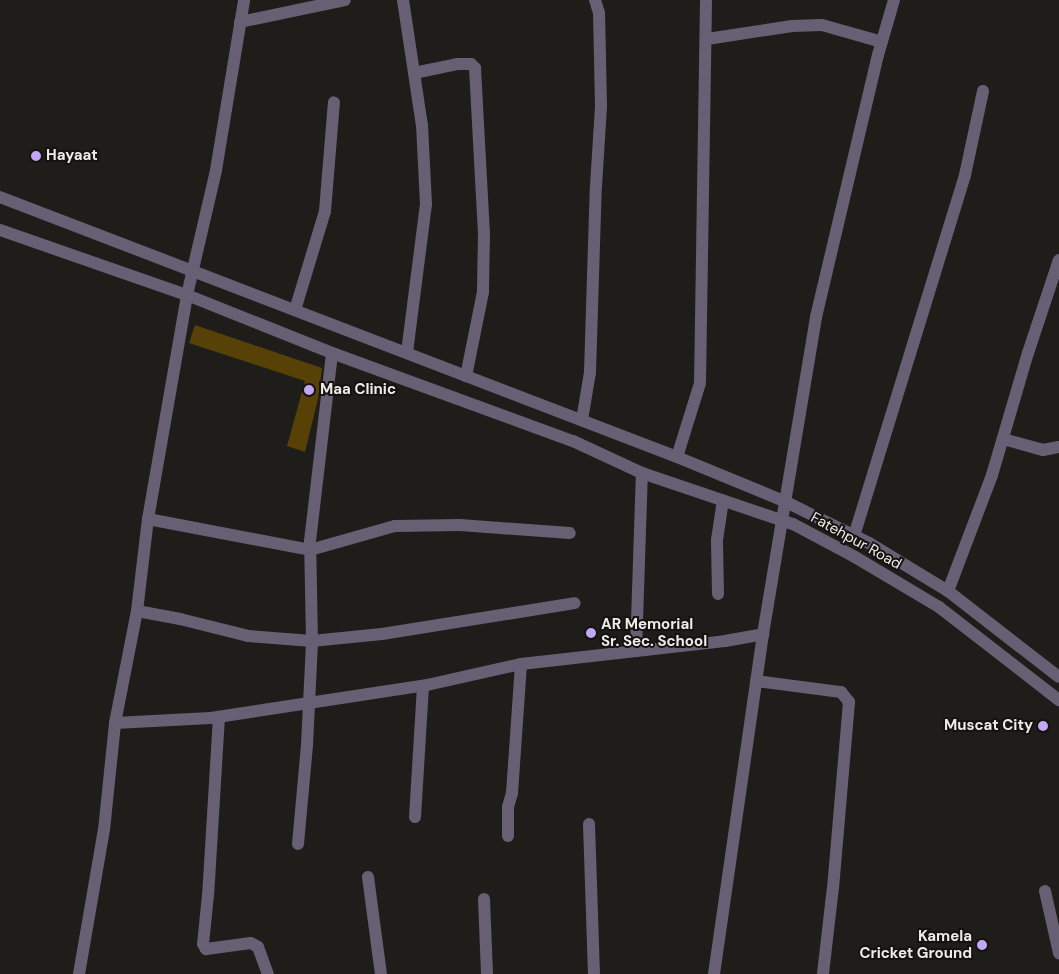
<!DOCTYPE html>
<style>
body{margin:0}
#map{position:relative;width:1059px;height:974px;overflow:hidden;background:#1e1d19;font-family:"DM Sans",sans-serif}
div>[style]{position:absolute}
.building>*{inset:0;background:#574107}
.minor>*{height:12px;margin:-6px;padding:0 6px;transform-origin:6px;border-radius:6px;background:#676075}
.dots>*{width:14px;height:14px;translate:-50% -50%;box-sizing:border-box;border:2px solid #151310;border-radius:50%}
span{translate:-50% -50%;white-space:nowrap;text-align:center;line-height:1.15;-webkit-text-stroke:4px #151310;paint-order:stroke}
.poi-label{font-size:15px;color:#ecebe9;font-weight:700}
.left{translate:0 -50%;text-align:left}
.right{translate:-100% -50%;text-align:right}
.street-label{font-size:15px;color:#ecebe9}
</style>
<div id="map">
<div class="building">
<div style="clip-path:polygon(195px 325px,322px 368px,318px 399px,305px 452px,287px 446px,305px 381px,189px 343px)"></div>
</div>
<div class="minor">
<div style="left:403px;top:0;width:126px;rotate:81.4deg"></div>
<div style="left:422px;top:125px;width:79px;rotate:87.1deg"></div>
<div style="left:426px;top:204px;width:150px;rotate:97.3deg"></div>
<div style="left:240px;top:22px;width:107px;rotate:-11.8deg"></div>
<div style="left:707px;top:39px;width:86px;rotate:-8.7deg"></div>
<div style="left:792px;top:26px;width:30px;rotate:-2deg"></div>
<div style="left:822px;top:25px;width:62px;rotate:15.8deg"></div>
<div style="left:414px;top:73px;width:45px;rotate:-11.6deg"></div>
<div style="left:458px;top:64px;width:13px"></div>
<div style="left:471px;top:64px;width:6px;rotate:45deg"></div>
<div style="left:475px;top:68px;width:164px;rotate:86.9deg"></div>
<div style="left:484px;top:232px;width:60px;rotate:91deg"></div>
<div style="left:483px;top:292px;width:86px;rotate:101.4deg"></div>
<div style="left:0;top:197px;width:725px;rotate:21.01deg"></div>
<div style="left:677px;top:457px;width:118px;rotate:22.4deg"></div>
<div style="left:786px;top:502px;width:93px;rotate:26.3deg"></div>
<div style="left:869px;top:543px;width:92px;rotate:31.3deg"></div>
<div style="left:948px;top:591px;width:140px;rotate:37.8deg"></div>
<div style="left:0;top:230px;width:198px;rotate:19.2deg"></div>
<div style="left:187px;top:295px;width:156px;rotate:21.8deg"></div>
<div style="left:332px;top:353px;width:257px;rotate:20.1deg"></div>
<div style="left:573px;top:441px;width:76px;rotate:24.9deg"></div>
<div style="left:642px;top:473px;width:159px;rotate:18.7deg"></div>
<div style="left:793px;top:524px;width:70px;rotate:28deg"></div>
<div style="left:855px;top:557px;width:98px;rotate:30.8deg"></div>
<div style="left:939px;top:607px;width:152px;rotate:37.8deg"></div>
<div style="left:295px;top:310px;width:103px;rotate:-73.1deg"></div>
<div style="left:325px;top:211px;width:109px;rotate:-85.3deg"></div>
<div style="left:582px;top:420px;width:49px;rotate:-80.5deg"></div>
<div style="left:590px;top:372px;width:186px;rotate:-88.2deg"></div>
<div style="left:596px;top:186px;width:80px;rotate:-86.4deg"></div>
<div style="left:601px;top:106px;width:93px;rotate:-91.2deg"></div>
<div style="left:599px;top:13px;width:14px;rotate:-107deg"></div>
<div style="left:1003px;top:439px;width:41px;rotate:15.4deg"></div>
<div style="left:1043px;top:450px;width:16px;rotate:-11deg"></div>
<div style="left:677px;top:457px;width:77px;rotate:-72.7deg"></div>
<div style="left:700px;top:383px;width:383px;rotate:-89.1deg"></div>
<div style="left:148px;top:519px;width:165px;rotate:10.8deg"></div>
<div style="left:310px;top:550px;width:88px;rotate:-15.8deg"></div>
<div style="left:395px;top:526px;width:65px;rotate:-0.9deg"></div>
<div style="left:460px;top:525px;width:110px;rotate:4.2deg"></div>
<div style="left:854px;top:536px;width:378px;rotate:-72.9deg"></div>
<div style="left:965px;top:175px;width:86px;rotate:-77.9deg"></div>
<div style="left:948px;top:591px;width:124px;rotate:-69.2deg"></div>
<div style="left:992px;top:475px;width:127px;rotate:-73.6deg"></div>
<div style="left:1028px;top:353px;width:98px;rotate:-71.6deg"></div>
<div style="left:718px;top:594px;width:54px;rotate:-91.1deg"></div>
<div style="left:717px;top:540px;width:40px;rotate:-81.5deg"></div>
<div style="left:137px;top:611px;width:44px;rotate:10.5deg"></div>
<div style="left:180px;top:619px;width:70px;rotate:14deg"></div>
<div style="left:248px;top:636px;width:64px;rotate:4.5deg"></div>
<div style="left:312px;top:641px;width:70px;rotate:-5.7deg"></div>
<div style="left:382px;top:634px;width:195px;rotate:-9.1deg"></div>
<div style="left:636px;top:651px;width:178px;rotate:-88.1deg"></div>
<div style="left:756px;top:681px;width:86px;rotate:7.4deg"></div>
<div style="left:841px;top:692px;width:13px;rotate:51deg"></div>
<div style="left:849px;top:702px;width:186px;rotate:94.9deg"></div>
<div style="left:833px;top:887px;width:88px;rotate:96.6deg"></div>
<div style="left:219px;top:717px;width:178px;rotate:93.5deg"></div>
<div style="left:208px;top:895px;width:49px;rotate:95.8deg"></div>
<div style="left:203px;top:944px;width:6px;rotate:59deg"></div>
<div style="left:206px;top:949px;width:45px;rotate:-7.6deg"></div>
<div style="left:251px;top:943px;width:8px;rotate:30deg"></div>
<div style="left:258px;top:947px;width:29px;rotate:70deg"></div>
<div style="left:115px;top:723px;width:96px;rotate:-3deg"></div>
<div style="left:211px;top:718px;width:219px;rotate:-8.7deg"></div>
<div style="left:427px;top:685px;width:96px;rotate:-12.6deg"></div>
<div style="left:521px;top:664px;width:205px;rotate:-6.4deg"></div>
<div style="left:725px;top:641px;width:39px;rotate:-10deg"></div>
<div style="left:415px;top:817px;width:131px;rotate:-86.5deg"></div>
<div style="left:589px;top:824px;width:150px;rotate:88.1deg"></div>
<div style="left:508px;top:836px;width:29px;rotate:-90deg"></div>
<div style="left:508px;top:807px;width:15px;rotate:-74deg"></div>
<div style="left:512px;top:793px;width:129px;rotate:-86deg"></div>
<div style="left:298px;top:844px;width:99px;rotate:-84.8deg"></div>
<div style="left:307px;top:745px;width:104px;rotate:-87.2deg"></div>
<div style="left:312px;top:641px;width:100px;rotate:-91.1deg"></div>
<div style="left:310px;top:541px;width:189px;rotate:-83.3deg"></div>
<div style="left:368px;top:877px;width:98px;rotate:82.4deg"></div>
<div style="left:1045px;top:891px;width:64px;rotate:77.3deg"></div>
<div style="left:484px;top:899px;width:75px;rotate:87.7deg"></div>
<div style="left:79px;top:974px;width:146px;rotate:-80.2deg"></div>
<div style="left:104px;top:830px;width:108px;rotate:-84.1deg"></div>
<div style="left:115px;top:723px;width:114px;rotate:-78.9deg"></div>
<div style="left:137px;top:611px;width:93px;rotate:-83.2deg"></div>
<div style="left:148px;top:519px;width:227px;rotate:-80.1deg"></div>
<div style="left:187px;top:295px;width:128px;rotate:-76.9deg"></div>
<div style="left:216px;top:170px;width:172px;rotate:-80.6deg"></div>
<div style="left:714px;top:974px;width:344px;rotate:-81.8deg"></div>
<div style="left:763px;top:634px;width:321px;rotate:-80.5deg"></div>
<div style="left:816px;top:317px;width:269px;rotate:-76.7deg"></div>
<div style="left:878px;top:55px;width:57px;rotate:-73.8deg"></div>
</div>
<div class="dots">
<div style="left:36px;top:156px;background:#c2a8f2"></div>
<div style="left:309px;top:390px;background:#c2a8f2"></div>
<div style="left:591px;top:633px;background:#c2a8f2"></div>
<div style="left:1043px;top:726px;background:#c2a8f2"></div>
<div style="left:982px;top:945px;background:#c2a8f2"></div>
</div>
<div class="poi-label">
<span class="left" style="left:46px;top:156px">Hayaat</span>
<span class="left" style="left:320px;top:390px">Maa Clinic</span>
<span class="left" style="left:601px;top:633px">AR Memorial<br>Sr. Sec. School</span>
<span class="right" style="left:1033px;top:726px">Muscat City</span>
<span class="right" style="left:972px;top:945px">Kamela<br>Cricket Ground</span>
</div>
<div class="street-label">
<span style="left:856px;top:541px;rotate:29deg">Fatehpur Road</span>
</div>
</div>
